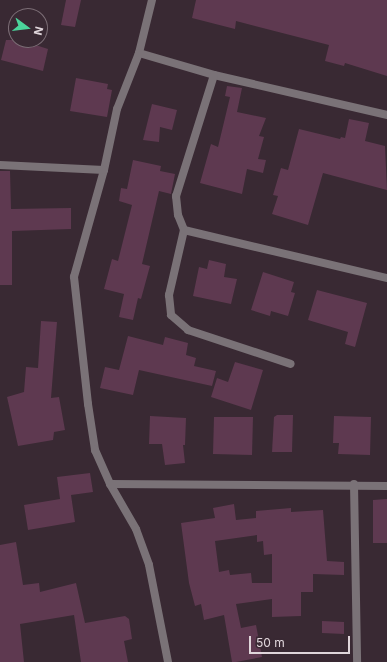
<!DOCTYPE html>
<style>
body{margin:0}
#map{position:relative;width:387px;height:662px;overflow:hidden;background:#392933;font-family:Inter,sans-serif}
div>[style]{position:absolute}
.building>*{inset:0;background:#5e3950}
.minor>*{height:8px;margin:-4px;padding:0 4px;transform-origin:4px;border-radius:4px;background:#7a7277}
span{translate:-50% -50%;white-space:nowrap;text-align:center;line-height:1.15;-webkit-text-stroke:3.5px #392933;paint-order:stroke}
.north{position:absolute;left:8px;top:8px;width:40px;height:40px;box-sizing:border-box;background:#392933;border:1px solid #7c6e76;border-radius:50%;rotate:105deg;font-size:11px;font-weight:700;line-height:16px;text-align:center;color:#e0d6db}
.north::after{content:'';display:block;margin:auto;width:14px;height:18px;background:#4bd49b;clip-path:polygon(50% 0,100% 100%,50% 72%,0 100%)}
.scale{position:absolute;left:249px;top:636px;width:101px;height:18px;box-sizing:border-box;border:2px solid #e0d6db;border-top:0;padding-left:5px;font-size:12px;line-height:14px;white-space:nowrap;color:#e0d6db;-webkit-text-stroke:3px #392933;paint-order:stroke}
</style>
<div id="map">
<div class="building">
<div style="clip-path:polygon(66px 0,81px 0,75px 27px,61px 25px)"></div>
<div style="clip-path:polygon(196px 0,387px 0,387px 76px,345px 63px,344px 66px,325px 61px,329px 45px,236px 21px,235px 29px,192px 18px)"></div>
<div style="clip-path:polygon(6px 40px,20px 40px,48px 49px,43px 71px,1px 60px)"></div>
<div style="clip-path:polygon(76px 78px,108px 84px,107px 89px,112px 90px,107px 117px,70px 111px)"></div>
<div style="clip-path:polygon(227px 86px,242px 88px,237px 112px,266px 118px,259px 136px,264px 137px,258px 159px,266px 160px,263px 173px,247px 169px,242px 194px,200px 183px,211px 144px,218px 147px,230px 97px,225px 96px)"></div>
<div style="clip-path:polygon(152px 104px,177px 110px,172px 130px,160px 127px,159px 142px,143px 140px)"></div>
<div style="clip-path:polygon(349px 119px,369px 123px,365px 141px,385px 146px,387px 190px,323px 173px,308px 225px,272px 214px,278px 196px,273px 195px,281px 168px,288px 170px,299px 129px,340px 139px,341px 137px,345px 138px)"></div>
<div style="clip-path:polygon(133px 160px,161px 166px,160px 171px,175px 174px,171px 194px,159px 191px,142px 264px,150px 266px,141px 299px,138px 298px,133px 320px,119px 317px,124px 294px,104px 289px,112px 259px,118px 261px,132px 205px,119px 201px,121px 188px,127px 189px)"></div>
<div style="clip-path:polygon(0 171px,10px 171px,11px 209px,71px 208px,71px 229px,12px 231px,12px 285px,0 285px)"></div>
<div style="clip-path:polygon(209px 260px,226px 264px,224px 277px,237px 279px,231px 304px,193px 296px,199px 267px,207px 269px)"></div>
<div style="clip-path:polygon(263px 272px,294px 282px,291px 292px,295px 293px,288px 316px,271px 311px,270px 316px,251px 310px)"></div>
<div style="clip-path:polygon(317px 290px,367px 303px,355px 347px,345px 344px,348px 332px,308px 320px)"></div>
<div style="clip-path:polygon(41px 321px,57px 322px,51px 398px,59px 397px,65px 430px,54px 432px,53px 440px,18px 446px,7px 397px,24px 392px,26px 367px,38px 368px)"></div>
<div style="clip-path:polygon(128px 336px,163px 345px,165px 337px,188px 343px,186px 355px,196px 358px,194px 366px,216px 371px,212px 386px,139px 370px,133px 395px,100px 388px,105px 367px,119px 370px)"></div>
<div style="clip-path:polygon(235px 362px,263px 370px,251px 410px,211px 397px,217px 378px,228px 382px)"></div>
<div style="clip-path:polygon(277px 415px,293px 415px,292px 452px,272px 452px,274px 417px)"></div>
<div style="clip-path:polygon(150px 416px,186px 418px,185px 445px,183px 445px,185px 463px,165px 465px,162px 444px,149px 444px)"></div>
<div style="clip-path:polygon(334px 416px,371px 417px,370px 455px,338px 454px,339px 443px,333px 443px)"></div>
<div style="clip-path:polygon(214px 417px,253px 417px,252px 455px,213px 454px)"></div>
<div style="clip-path:polygon(90px 473px,93px 492px,71px 495px,75px 522px,28px 530px,24px 505px,60px 499px,57px 477px)"></div>
<div style="clip-path:polygon(387px 499px,387px 543px,373px 543px,373px 500px)"></div>
<div style="clip-path:polygon(evenodd,234px 504px,236px 520px,256px 518px,256px 511px,291px 508px,291px 512px,323px 510px,327px 561px,344px 562px,344px 575px,313px 574px,313px 592px,301px 592px,301px 616px,272px 617px,272px 599px,236px 604px,241px 628px,256px 625px,262px 657px,236px 662px,232px 662px,224px 615px,204px 620px,201px 604px,195px 606px,189px 583px,181px 523px,215px 518px,213px 508px,234px 504px,257px 535px,257px 542px,263px 541px,264px 555px,272px 554px,272px 583px,252px 583px,251px 573px,230px 575px,229px 570px,219px 572px,215px 541px,257px 535px)"></div>
<div style="clip-path:polygon(16px 542px,23px 585px,39px 583px,40px 592px,76px 583px,85px 623px,125px 616px,129px 619px,132px 639px,124px 641px,128px 662px,81px 662px,74px 615px,20px 624px,24px 662px,0 662px,0 545px)"></div>
<div style="clip-path:polygon(322px 621px,344px 622px,344px 634px,322px 633px)"></div>
</div>
<div class="minor">
<div style="left:152px;top:0;width:55px;rotate:103.8deg"></div>
<div style="left:139px;top:53px;width:60px;rotate:111.4deg"></div>
<div style="left:117px;top:109px;width:62px;rotate:102deg"></div>
<div style="left:104px;top:170px;width:111px;rotate:105.7deg"></div>
<div style="left:74px;top:277px;width:128px;rotate:83.7deg"></div>
<div style="left:88px;top:404px;width:47px;rotate:81.3deg"></div>
<div style="left:95px;top:450px;width:37px;rotate:66deg"></div>
<div style="left:110px;top:484px;width:52px;rotate:60deg"></div>
<div style="left:136px;top:529px;width:38px;rotate:70deg"></div>
<div style="left:149px;top:565px;width:99px;rotate:78.9deg"></div>
<div style="left:139px;top:53px;width:78px;rotate:16.3deg"></div>
<div style="left:214px;top:75px;width:178px;rotate:13deg"></div>
<div style="left:214px;top:75px;width:127px;rotate:107.4deg"></div>
<div style="left:176px;top:196px;width:19px;rotate:84deg"></div>
<div style="left:178px;top:215px;width:16px;rotate:68deg"></div>
<div style="left:184px;top:230px;width:67px;rotate:103deg"></div>
<div style="left:169px;top:295px;width:20px;rotate:84deg"></div>
<div style="left:171px;top:315px;width:23px;rotate:41deg"></div>
<div style="left:188px;top:330px;width:108px;rotate:18.3deg"></div>
<div style="left:0;top:165px;width:104px;rotate:2.8deg"></div>
<div style="left:184px;top:230px;width:209px;rotate:13.3deg"></div>
<div style="left:110px;top:484px;width:277px;rotate:0.4deg"></div>
<div style="left:354px;top:484px;width:178px;rotate:89deg"></div>
</div>
<div class="north">N</div>
<div class="scale">50 m</div>
</div>
